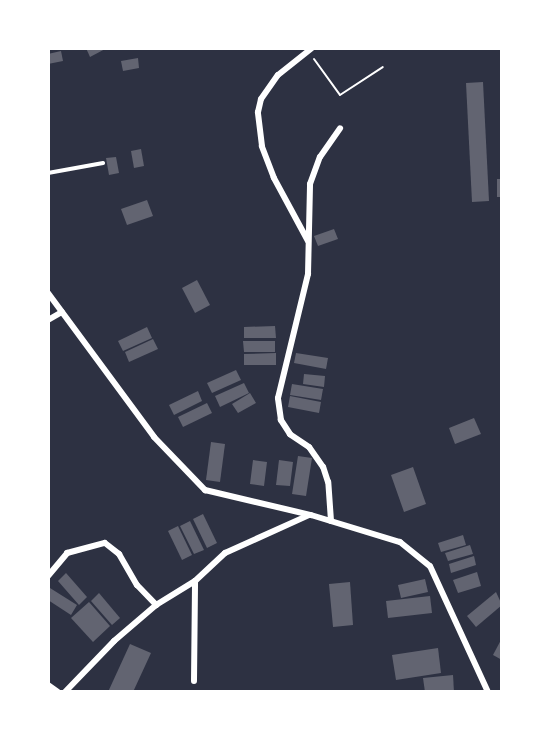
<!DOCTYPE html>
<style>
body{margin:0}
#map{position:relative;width:550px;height:740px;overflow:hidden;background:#2d3142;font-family:Lato,sans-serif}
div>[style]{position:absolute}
.building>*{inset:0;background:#626471}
.path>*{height:2px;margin:-1px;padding:0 1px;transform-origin:1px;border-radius:1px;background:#fff}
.service>*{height:4px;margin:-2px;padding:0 2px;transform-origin:2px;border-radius:2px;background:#fff}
.minor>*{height:6px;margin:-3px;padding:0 3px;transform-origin:3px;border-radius:3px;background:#fff}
span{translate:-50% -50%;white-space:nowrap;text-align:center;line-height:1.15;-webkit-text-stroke:4.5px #fff;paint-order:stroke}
.frame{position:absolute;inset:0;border:50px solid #fff;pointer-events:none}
</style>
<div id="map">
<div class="building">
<div style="clip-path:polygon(86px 48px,107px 48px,90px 57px)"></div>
<div style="clip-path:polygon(61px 51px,63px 61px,48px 64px,48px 54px)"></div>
<div style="clip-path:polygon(138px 58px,139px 68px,123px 71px,121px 61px)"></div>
<div style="clip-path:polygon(483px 82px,489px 201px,472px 202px,466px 83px)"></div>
<div style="clip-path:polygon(141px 149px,144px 166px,134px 168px,131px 151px)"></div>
<div style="clip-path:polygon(116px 157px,119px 173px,109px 175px,106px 158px)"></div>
<div style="clip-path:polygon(497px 179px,502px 179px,502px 197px,497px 197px)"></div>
<div style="clip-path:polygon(147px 200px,153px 216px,127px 225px,121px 209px)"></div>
<div style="clip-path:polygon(334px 229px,338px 239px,318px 246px,314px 236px)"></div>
<div style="clip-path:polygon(197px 280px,210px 305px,195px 313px,182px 288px)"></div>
<div style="clip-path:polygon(275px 326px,276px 338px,244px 338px,244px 327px)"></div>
<div style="clip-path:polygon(147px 327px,152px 338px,123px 351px,118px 341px)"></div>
<div style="clip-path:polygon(153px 339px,158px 349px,129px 362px,125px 352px)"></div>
<div style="clip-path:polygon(243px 341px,275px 341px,275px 352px,244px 352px)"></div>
<div style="clip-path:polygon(276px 353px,276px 365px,244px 365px,244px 354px)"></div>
<div style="clip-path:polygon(296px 353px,328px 358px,326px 369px,294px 363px)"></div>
<div style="clip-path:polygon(236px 370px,241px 380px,212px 393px,207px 383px)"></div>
<div style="clip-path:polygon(304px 374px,325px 376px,324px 387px,303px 384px)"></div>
<div style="clip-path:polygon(244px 383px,249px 393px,220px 407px,215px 396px)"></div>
<div style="clip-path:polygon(292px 384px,323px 389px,321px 400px,290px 395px)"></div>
<div style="clip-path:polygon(198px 391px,202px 401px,174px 415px,169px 405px)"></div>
<div style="clip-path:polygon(250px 393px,256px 403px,238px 413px,232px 404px)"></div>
<div style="clip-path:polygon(290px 396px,321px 402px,319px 413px,288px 407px)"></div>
<div style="clip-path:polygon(207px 403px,212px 413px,183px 427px,178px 417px)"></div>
<div style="clip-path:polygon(474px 418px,481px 434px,455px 444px,449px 428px)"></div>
<div style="clip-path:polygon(211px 442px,225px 444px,220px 482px,206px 480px)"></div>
<div style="clip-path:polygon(298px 456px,312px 458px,306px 496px,292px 494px)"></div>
<div style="clip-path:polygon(253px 460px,267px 462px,264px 486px,250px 484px)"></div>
<div style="clip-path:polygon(279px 460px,293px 462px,290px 486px,276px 485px)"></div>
<div style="clip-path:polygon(413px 467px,426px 504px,404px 512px,391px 475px)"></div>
<div style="clip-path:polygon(203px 514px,217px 543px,207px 548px,193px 519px)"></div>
<div style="clip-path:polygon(190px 521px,204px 550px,194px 554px,180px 526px)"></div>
<div style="clip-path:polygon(178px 526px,192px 555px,182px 560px,168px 531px)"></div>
<div style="clip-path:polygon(463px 535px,466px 545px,441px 552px,438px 543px)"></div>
<div style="clip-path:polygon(470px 545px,473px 554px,448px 561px,445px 553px)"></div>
<div style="clip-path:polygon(474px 556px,476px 565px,451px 573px,449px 564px)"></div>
<div style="clip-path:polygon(477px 572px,481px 586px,458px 593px,453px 580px)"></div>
<div style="clip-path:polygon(66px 573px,87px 597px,79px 605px,58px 581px)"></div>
<div style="clip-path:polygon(425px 579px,428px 592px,401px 598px,398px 585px)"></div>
<div style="clip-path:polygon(350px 582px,353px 625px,333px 627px,329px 584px)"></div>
<div style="clip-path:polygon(50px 588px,77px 605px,71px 615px,48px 600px)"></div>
<div style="clip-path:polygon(496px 592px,502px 605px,476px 627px,467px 616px)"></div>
<div style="clip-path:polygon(99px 593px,120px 618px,112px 625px,91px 601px)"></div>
<div style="clip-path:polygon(430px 596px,432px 613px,388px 618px,386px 601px)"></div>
<div style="clip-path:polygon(89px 602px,110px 626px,93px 642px,71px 618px)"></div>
<div style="clip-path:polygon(502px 638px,502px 660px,493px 655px)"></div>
<div style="clip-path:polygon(130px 644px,151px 653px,133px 692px,108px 692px)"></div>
<div style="clip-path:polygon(438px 648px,441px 673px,396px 680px,392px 655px)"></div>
<div style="clip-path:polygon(453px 675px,454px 692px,425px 692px,423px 678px)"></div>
</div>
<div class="path">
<div style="left:314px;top:59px;width:44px;rotate:54.2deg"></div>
<div style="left:340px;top:95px;width:51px;rotate:-33.1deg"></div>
</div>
<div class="service">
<div style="left:48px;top:173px;width:56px;rotate:-10.3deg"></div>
</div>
<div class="minor">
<div style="left:308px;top:241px;width:72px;rotate:-118.4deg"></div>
<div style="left:274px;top:178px;width:34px;rotate:-111deg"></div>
<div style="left:262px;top:146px;width:34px;rotate:-97deg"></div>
<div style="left:258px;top:112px;width:13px;rotate:-77deg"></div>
<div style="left:261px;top:99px;width:29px;rotate:-55deg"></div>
<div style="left:278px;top:75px;width:43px;rotate:-38.5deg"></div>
<div style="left:48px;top:293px;width:179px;rotate:53.6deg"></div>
<div style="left:154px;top:437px;width:74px;rotate:46.1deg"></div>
<div style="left:205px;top:490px;width:109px;rotate:13.3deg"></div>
<div style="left:311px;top:515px;width:93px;rotate:16.9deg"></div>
<div style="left:400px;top:542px;width:38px;rotate:39deg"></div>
<div style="left:430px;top:566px;width:139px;rotate:65.3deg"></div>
<div style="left:48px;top:320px;width:16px;rotate:-30deg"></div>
<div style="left:331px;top:521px;width:39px;rotate:-94deg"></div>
<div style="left:328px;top:482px;width:16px;rotate:-108deg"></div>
<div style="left:323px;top:467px;width:24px;rotate:-125deg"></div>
<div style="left:309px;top:447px;width:23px;rotate:-146deg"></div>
<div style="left:290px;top:434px;width:17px;rotate:-123deg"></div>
<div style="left:281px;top:420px;width:22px;rotate:-98deg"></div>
<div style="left:278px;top:398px;width:128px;rotate:-76.4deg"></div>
<div style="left:308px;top:274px;width:90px;rotate:-88.7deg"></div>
<div style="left:310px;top:184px;width:29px;rotate:-70deg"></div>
<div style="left:320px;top:157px;width:35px;rotate:-55deg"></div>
<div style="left:48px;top:576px;width:30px;rotate:-50deg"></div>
<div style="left:67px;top:553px;width:39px;rotate:-15deg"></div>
<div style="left:105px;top:543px;width:18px;rotate:38deg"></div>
<div style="left:119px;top:554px;width:36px;rotate:60deg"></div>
<div style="left:137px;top:585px;width:28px;rotate:46deg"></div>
<div style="left:194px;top:681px;width:100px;rotate:-89.4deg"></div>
<div style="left:48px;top:685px;width:12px;rotate:35deg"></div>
<div style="left:65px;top:692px;width:71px;rotate:-46.1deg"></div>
<div style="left:114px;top:641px;width:55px;rotate:-40.6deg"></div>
<div style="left:156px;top:605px;width:46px;rotate:-31.6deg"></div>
<div style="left:195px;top:581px;width:41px;rotate:-43deg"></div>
<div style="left:225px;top:553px;width:92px;rotate:-24.3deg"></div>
</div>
<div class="frame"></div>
</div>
